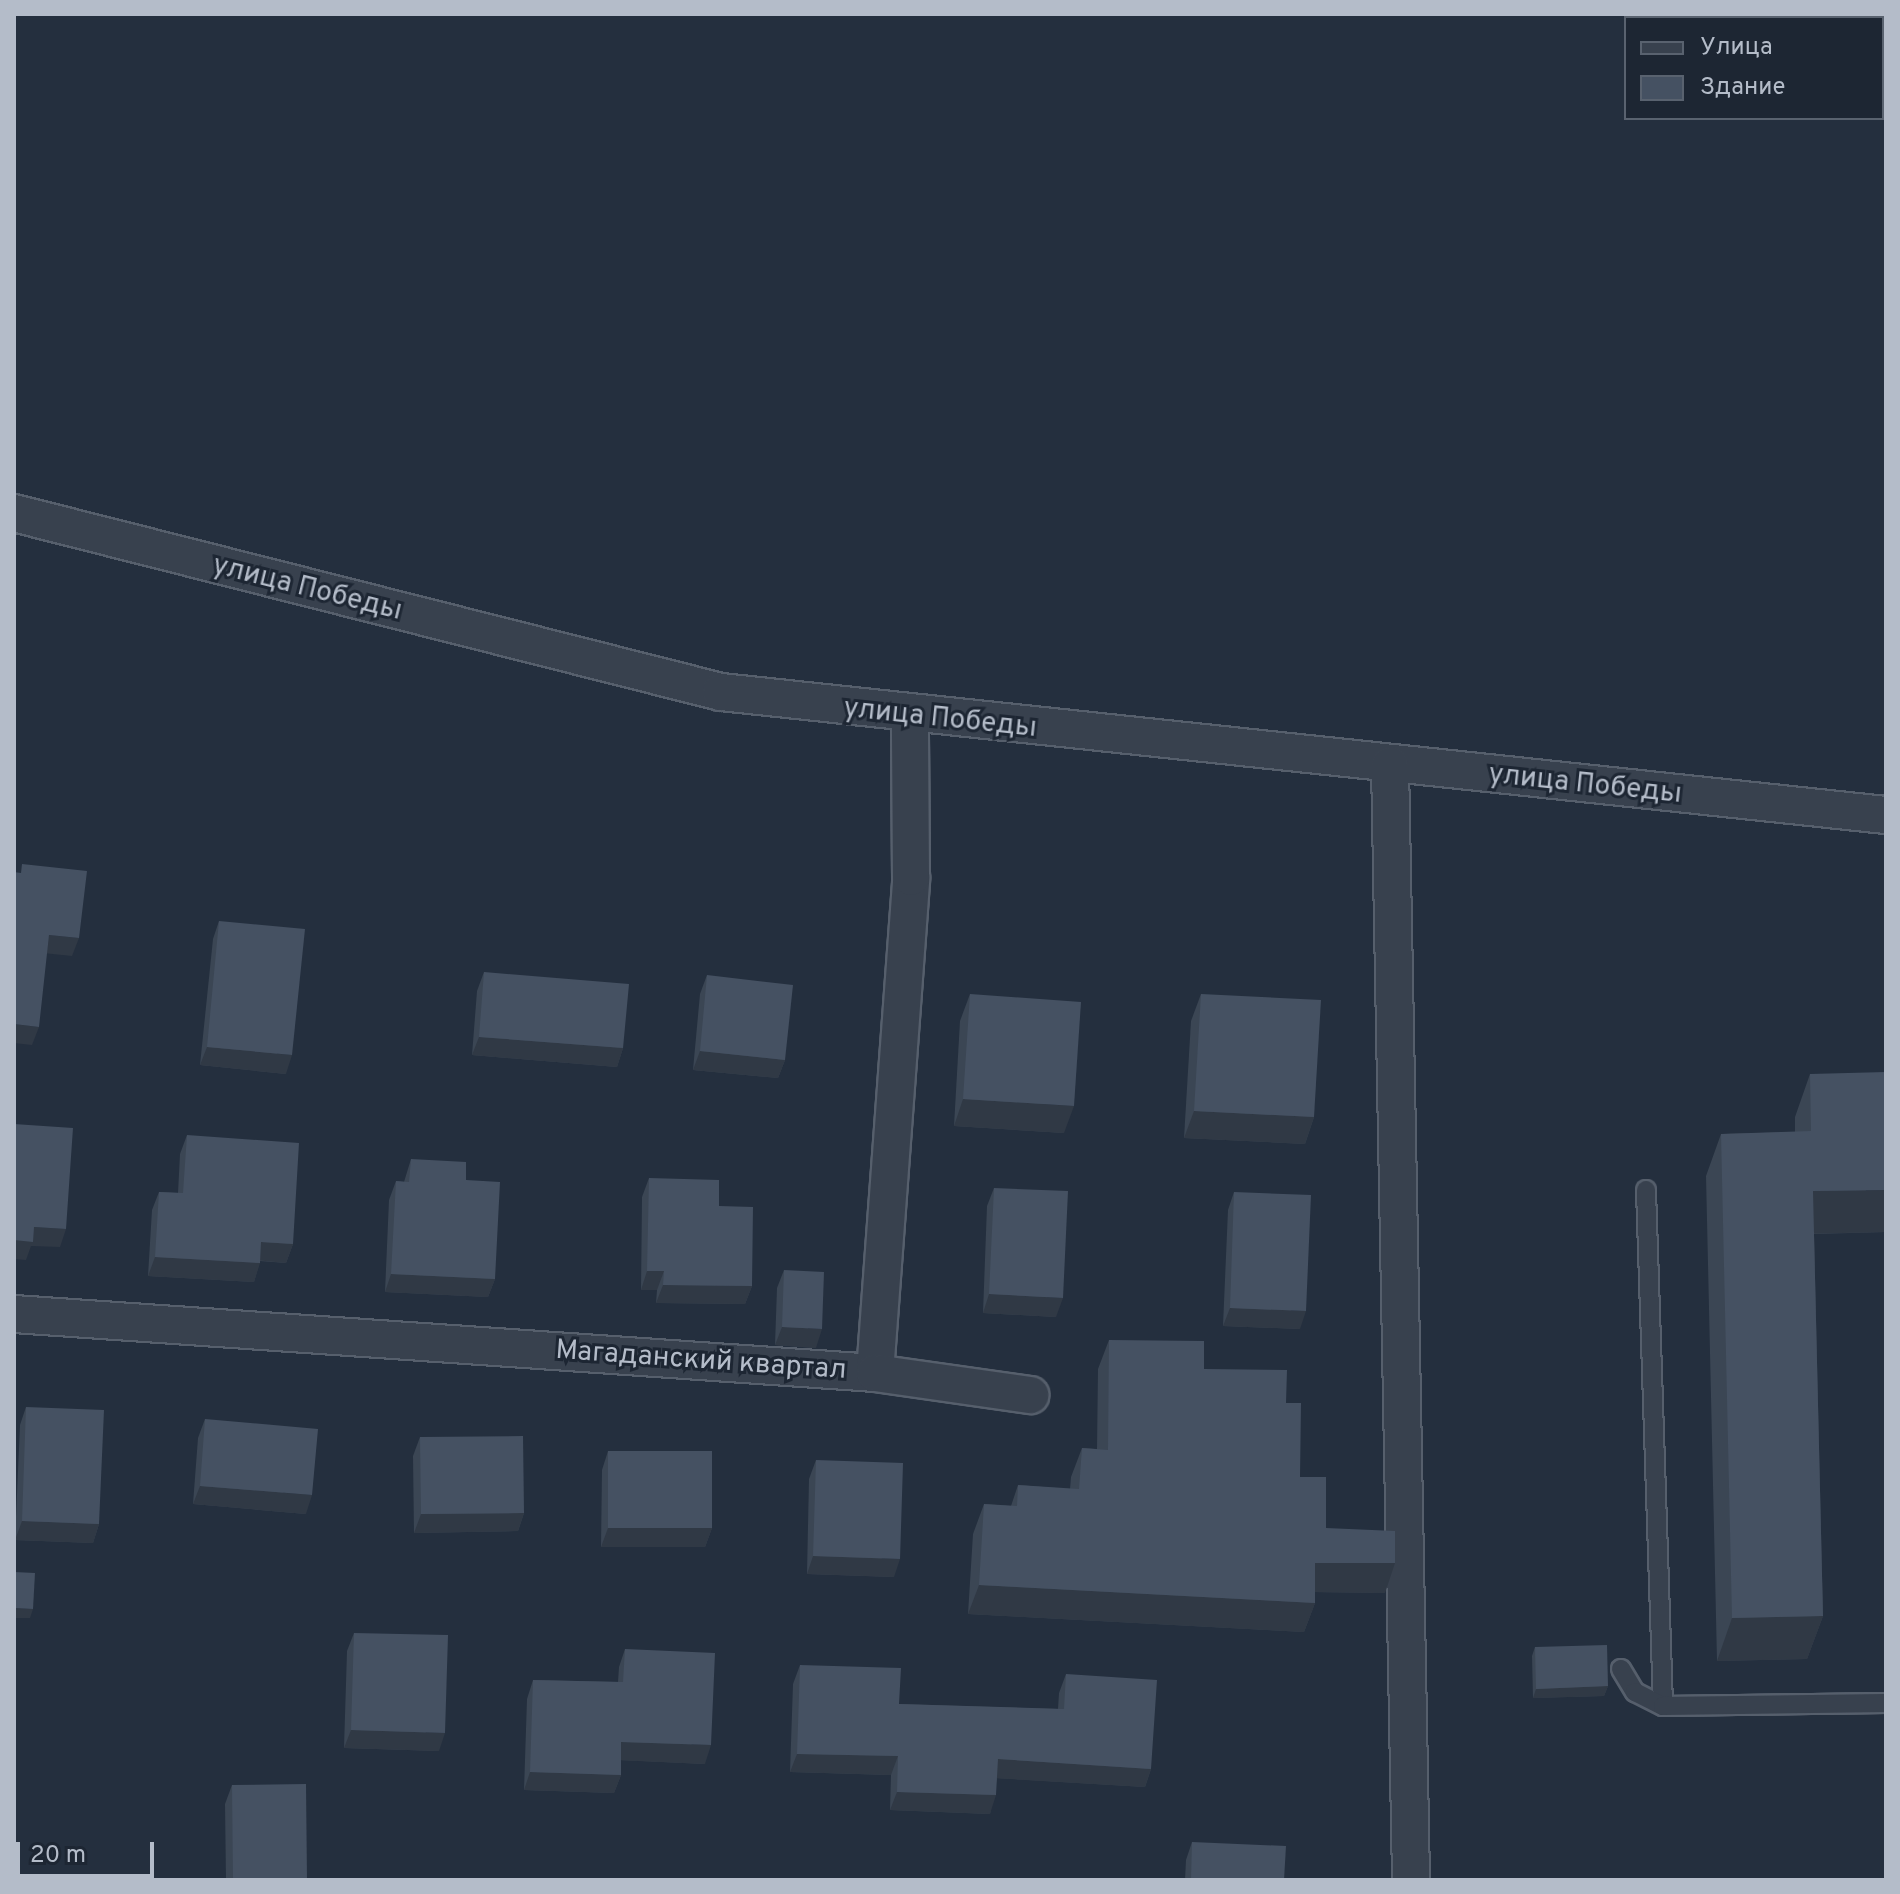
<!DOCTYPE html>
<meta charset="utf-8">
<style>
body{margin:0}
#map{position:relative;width:1900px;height:1894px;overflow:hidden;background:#242f3e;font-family:Overpass,sans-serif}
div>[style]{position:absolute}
.roads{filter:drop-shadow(2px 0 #565f6c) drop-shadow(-2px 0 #565f6c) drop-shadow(0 2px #565f6c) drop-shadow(0 -2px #565f6c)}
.lane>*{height:18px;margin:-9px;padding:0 9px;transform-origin:9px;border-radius:9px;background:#38414e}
.street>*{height:36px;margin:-18px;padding:0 18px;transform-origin:18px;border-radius:18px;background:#38414e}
.wall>*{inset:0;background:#3b4654}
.shaded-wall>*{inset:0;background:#303945}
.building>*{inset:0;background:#455162}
span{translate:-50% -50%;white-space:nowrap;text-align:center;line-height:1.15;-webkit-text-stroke:6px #1d2633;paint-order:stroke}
.street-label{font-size:28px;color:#b4bcc9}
.frame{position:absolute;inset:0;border:16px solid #b4bcc9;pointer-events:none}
.legend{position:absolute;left:1624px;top:16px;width:260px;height:104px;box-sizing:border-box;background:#1d2633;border:2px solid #59626f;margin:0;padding:10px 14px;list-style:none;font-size:24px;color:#b4bcc9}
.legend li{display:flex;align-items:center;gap:16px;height:40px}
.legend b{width:40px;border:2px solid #59626f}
.scale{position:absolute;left:16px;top:1842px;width:138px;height:36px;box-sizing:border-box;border:4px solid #b4bcc9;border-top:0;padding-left:10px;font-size:24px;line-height:28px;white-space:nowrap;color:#b4bcc9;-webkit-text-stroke:6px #1d2633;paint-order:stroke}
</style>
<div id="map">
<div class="roads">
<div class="lane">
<div style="left:1646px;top:1190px;width:516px;rotate:88.11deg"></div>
<div style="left:1621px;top:1669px;width:27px;rotate:59deg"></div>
<div style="left:1635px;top:1692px;width:31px;rotate:27deg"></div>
<div style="left:1663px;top:1706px;width:223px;rotate:-0.8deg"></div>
</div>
<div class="street">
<div style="left:14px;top:513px;width:729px;rotate:14.21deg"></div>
<div style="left:721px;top:692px;width:1171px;rotate:6.03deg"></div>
<div style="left:1390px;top:765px;width:1115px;rotate:88.92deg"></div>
<div style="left:14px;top:1314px;width:863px;rotate:3.92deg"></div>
<div style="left:875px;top:1373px;width:497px;rotate:-85.8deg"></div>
<div style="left:911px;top:877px;width:160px;rotate:-90.4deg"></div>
<div style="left:875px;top:1373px;width:157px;rotate:8.1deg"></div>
</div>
</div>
<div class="wall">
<div style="clip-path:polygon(219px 921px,286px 1074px,200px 1065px,213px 939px)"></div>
<div style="clip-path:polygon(484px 972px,623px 1048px,617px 1067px,472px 1055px,477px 991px)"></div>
<div style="clip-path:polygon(707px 975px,785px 1060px,778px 1078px,693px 1070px,700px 994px)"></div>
<div style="clip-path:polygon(970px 994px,1064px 1133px,954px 1126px,960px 1021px)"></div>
<div style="clip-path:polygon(1201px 994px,1314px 1117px,1305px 1144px,1184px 1138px,1191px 1021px)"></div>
<div style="clip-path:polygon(1810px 1074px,1886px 1232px,1814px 1234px,1823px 1616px,1807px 1659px,1717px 1661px,1706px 1176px,1721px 1134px,1795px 1132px,1795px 1117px)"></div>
<div style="clip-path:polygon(187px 1135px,293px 1244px,286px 1263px,260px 1261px,254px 1282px,148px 1276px,152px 1210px,159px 1192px,178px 1193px,180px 1154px)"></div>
<div style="clip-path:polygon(411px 1159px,466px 1180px,495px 1279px,488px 1297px,385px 1292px,389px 1200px,396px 1181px,404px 1182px)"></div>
<div style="clip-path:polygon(649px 1178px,719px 1206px,752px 1286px,745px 1304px,656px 1303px,657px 1290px,641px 1290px,642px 1197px)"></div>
<div style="clip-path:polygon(994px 1188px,1056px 1317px,983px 1313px,987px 1206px)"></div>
<div style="clip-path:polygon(1234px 1192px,1300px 1329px,1223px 1326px,1228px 1210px)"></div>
<div style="clip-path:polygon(784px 1270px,816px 1348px,775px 1345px,777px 1288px)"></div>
<div style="clip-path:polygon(1109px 1340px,1204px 1369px,1286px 1403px,1300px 1477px,1326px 1528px,1385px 1593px,1315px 1592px,1315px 1603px,1304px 1632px,968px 1614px,973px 1534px,984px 1504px,1011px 1506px,1018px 1485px,1070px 1489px,1071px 1477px,1082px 1448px,1097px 1449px,1098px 1369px)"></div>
<div style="clip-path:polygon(26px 1407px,99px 1524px,93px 1543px,15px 1540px,20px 1425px)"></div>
<div style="clip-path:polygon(205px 1419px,306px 1514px,193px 1504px,198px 1438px)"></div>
<div style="clip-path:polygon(420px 1437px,524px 1513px,518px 1531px,414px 1533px,413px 1456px)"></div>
<div style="clip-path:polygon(608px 1451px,712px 1528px,705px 1547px,601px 1547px,602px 1470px)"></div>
<div style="clip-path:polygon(816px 1460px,894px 1577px,807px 1574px,809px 1479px)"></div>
<div style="clip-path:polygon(354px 1633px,439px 1751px,344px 1748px,347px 1651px)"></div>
<div style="clip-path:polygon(1535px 1647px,1608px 1686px,1604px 1696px,1533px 1698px,1532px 1656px)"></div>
<div style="clip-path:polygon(625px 1649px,705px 1764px,621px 1760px,621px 1775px,614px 1793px,524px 1790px,527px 1699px,533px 1680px,618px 1682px,619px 1667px)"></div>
<div style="clip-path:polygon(800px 1665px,899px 1704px,1058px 1709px,1059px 1693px,1066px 1674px,1151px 1769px,1145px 1787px,997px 1778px,990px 1814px,890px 1810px,891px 1775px,790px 1772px,793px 1684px)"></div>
<div style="clip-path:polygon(232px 1785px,307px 1880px,226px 1880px,225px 1804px)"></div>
<div style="clip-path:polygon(1192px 1842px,1284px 1880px,1185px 1880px,1186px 1860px)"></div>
</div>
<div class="shaded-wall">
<div style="clip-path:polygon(49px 935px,79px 938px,72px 956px,43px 953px)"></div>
<div style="clip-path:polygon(14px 1024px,39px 1027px,32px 1045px,14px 1043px)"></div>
<div style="clip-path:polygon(479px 1037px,623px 1048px,617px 1067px,472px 1055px)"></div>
<div style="clip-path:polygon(207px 1047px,292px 1055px,286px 1074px,200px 1065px)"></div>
<div style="clip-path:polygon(700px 1051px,785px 1060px,778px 1078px,693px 1070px)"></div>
<div style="clip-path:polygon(963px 1099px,1074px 1106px,1064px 1133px,954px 1126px)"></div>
<div style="clip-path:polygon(1194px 1111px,1314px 1117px,1305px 1144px,1184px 1138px)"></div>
<div style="clip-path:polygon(1886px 1190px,1886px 1232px,1798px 1234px,1813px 1191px)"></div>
<div style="clip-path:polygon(34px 1227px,66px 1229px,60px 1247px,31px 1246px,26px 1260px,14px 1259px,14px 1240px)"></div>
<div style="clip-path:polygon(261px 1242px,293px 1244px,286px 1263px,255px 1260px)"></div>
<div style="clip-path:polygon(155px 1257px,260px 1263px,254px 1282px,148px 1276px)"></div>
<div style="clip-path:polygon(647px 1271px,664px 1271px,657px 1290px,641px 1290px)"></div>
<div style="clip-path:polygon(391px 1274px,495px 1279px,488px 1297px,385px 1292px)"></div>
<div style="clip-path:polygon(663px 1285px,752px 1286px,745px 1304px,656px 1303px)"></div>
<div style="clip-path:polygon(989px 1294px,1063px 1298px,1056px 1317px,983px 1313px)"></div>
<div style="clip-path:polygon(1230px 1308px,1306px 1311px,1300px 1329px,1223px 1326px)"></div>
<div style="clip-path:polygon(782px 1327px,822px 1329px,816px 1348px,775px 1345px)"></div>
<div style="clip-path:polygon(200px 1486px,312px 1495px,306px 1514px,193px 1504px)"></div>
<div style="clip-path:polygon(524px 1513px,518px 1531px,414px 1533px,421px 1514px)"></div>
<div style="clip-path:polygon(22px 1521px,99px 1524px,93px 1543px,15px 1540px)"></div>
<div style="clip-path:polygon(608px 1528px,712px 1528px,705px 1547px,601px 1547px)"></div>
<div style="clip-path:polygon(813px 1556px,900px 1559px,894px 1577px,807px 1574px)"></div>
<div style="clip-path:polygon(1315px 1563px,1395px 1563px,1385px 1593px,1304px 1592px)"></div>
<div style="clip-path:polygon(979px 1585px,1315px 1603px,1304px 1632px,968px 1614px)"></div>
<div style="clip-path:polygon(14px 1608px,33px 1609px,30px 1618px,14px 1618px)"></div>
<div style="clip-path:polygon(1823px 1616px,1807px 1659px,1717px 1661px,1732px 1618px)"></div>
<div style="clip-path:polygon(1608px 1686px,1604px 1696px,1533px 1698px,1536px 1689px)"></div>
<div style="clip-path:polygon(351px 1730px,445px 1733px,439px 1751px,344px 1748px)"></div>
<div style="clip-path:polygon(621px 1742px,711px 1745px,705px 1764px,615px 1760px)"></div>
<div style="clip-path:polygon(797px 1754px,898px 1756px,891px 1775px,790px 1772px)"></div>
<div style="clip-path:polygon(998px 1759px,1151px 1769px,1145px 1787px,991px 1778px)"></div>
<div style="clip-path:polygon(530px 1772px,621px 1775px,614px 1793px,524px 1790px)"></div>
<div style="clip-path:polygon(897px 1792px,996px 1795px,990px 1814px,890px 1810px)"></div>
</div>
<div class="building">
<div style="clip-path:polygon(22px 864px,87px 871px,79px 938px,49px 935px,39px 1027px,14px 1024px,14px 872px,21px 873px)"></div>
<div style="clip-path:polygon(219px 921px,305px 929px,292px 1055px,207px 1047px)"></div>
<div style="clip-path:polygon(484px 972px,629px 984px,623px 1048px,479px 1037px)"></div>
<div style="clip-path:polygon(707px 975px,793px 985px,785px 1060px,700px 1051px)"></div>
<div style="clip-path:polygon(970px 994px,1081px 1002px,1074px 1106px,963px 1099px)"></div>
<div style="clip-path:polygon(1201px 994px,1321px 1000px,1314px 1117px,1194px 1111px)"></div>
<div style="clip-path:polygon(1886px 1072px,1886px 1190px,1813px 1191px,1823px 1616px,1732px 1618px,1721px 1134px,1811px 1131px,1810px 1074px)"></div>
<div style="clip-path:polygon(14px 1124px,73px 1128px,66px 1229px,34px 1227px,33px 1242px,14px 1240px)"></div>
<div style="clip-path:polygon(187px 1135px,299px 1143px,293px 1244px,261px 1242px,260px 1263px,155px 1257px,159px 1192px,183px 1193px)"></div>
<div style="clip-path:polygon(411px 1159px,466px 1162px,466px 1180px,500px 1182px,495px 1279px,391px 1274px,396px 1181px,409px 1182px)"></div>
<div style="clip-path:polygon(649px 1178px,719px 1180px,719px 1206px,753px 1207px,752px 1286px,663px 1285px,664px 1271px,647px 1271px)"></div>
<div style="clip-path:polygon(994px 1188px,1068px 1191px,1063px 1298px,989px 1294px)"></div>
<div style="clip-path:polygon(1234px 1192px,1311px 1195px,1306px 1311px,1230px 1308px)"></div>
<div style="clip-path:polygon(784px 1270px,824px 1272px,822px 1329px,782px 1327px)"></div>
<div style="clip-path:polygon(1109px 1340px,1204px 1341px,1204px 1369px,1287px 1370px,1286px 1403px,1301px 1403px,1300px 1477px,1326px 1477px,1326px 1528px,1395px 1531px,1395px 1563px,1315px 1563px,1315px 1603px,979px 1585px,984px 1504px,1017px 1506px,1018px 1485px,1079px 1489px,1082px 1448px,1108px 1450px)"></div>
<div style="clip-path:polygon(26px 1407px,104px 1410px,99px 1524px,22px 1521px)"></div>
<div style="clip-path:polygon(205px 1419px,318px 1429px,312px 1495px,200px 1486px)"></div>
<div style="clip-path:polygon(523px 1436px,524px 1513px,421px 1514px,420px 1437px)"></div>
<div style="clip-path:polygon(608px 1451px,712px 1451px,712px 1528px,608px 1528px)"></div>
<div style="clip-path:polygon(816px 1460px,903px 1463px,900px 1559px,813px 1556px)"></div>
<div style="clip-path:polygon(14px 1572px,35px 1573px,33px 1609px,14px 1608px)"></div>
<div style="clip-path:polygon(354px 1633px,448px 1635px,445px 1733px,351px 1730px)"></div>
<div style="clip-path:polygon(1607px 1645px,1608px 1686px,1536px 1689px,1535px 1647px)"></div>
<div style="clip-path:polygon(625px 1649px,715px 1653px,711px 1745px,621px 1742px,621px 1775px,530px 1772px,533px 1680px,623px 1682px)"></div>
<div style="clip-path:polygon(800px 1665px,901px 1668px,899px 1704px,1064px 1709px,1066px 1674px,1157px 1680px,1151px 1769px,998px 1759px,996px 1795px,897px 1792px,898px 1756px,797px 1754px)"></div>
<div style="clip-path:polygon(306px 1784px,307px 1880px,233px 1880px,232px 1785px)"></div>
<div style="clip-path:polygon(1192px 1842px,1286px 1846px,1284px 1880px,1191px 1880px)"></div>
</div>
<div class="street-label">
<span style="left:307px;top:589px;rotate:14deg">улица Победы</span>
<span style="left:940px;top:719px;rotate:6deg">улица Победы</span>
<span style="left:1585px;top:785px;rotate:6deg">улица Победы</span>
<span style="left:701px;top:1361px;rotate:4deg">Магаданский квартал</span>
</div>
<div class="frame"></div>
<ul class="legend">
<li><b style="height:10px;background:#38414e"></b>Улица</li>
<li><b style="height:22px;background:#455162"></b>Здание</li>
</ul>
<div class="scale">20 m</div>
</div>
